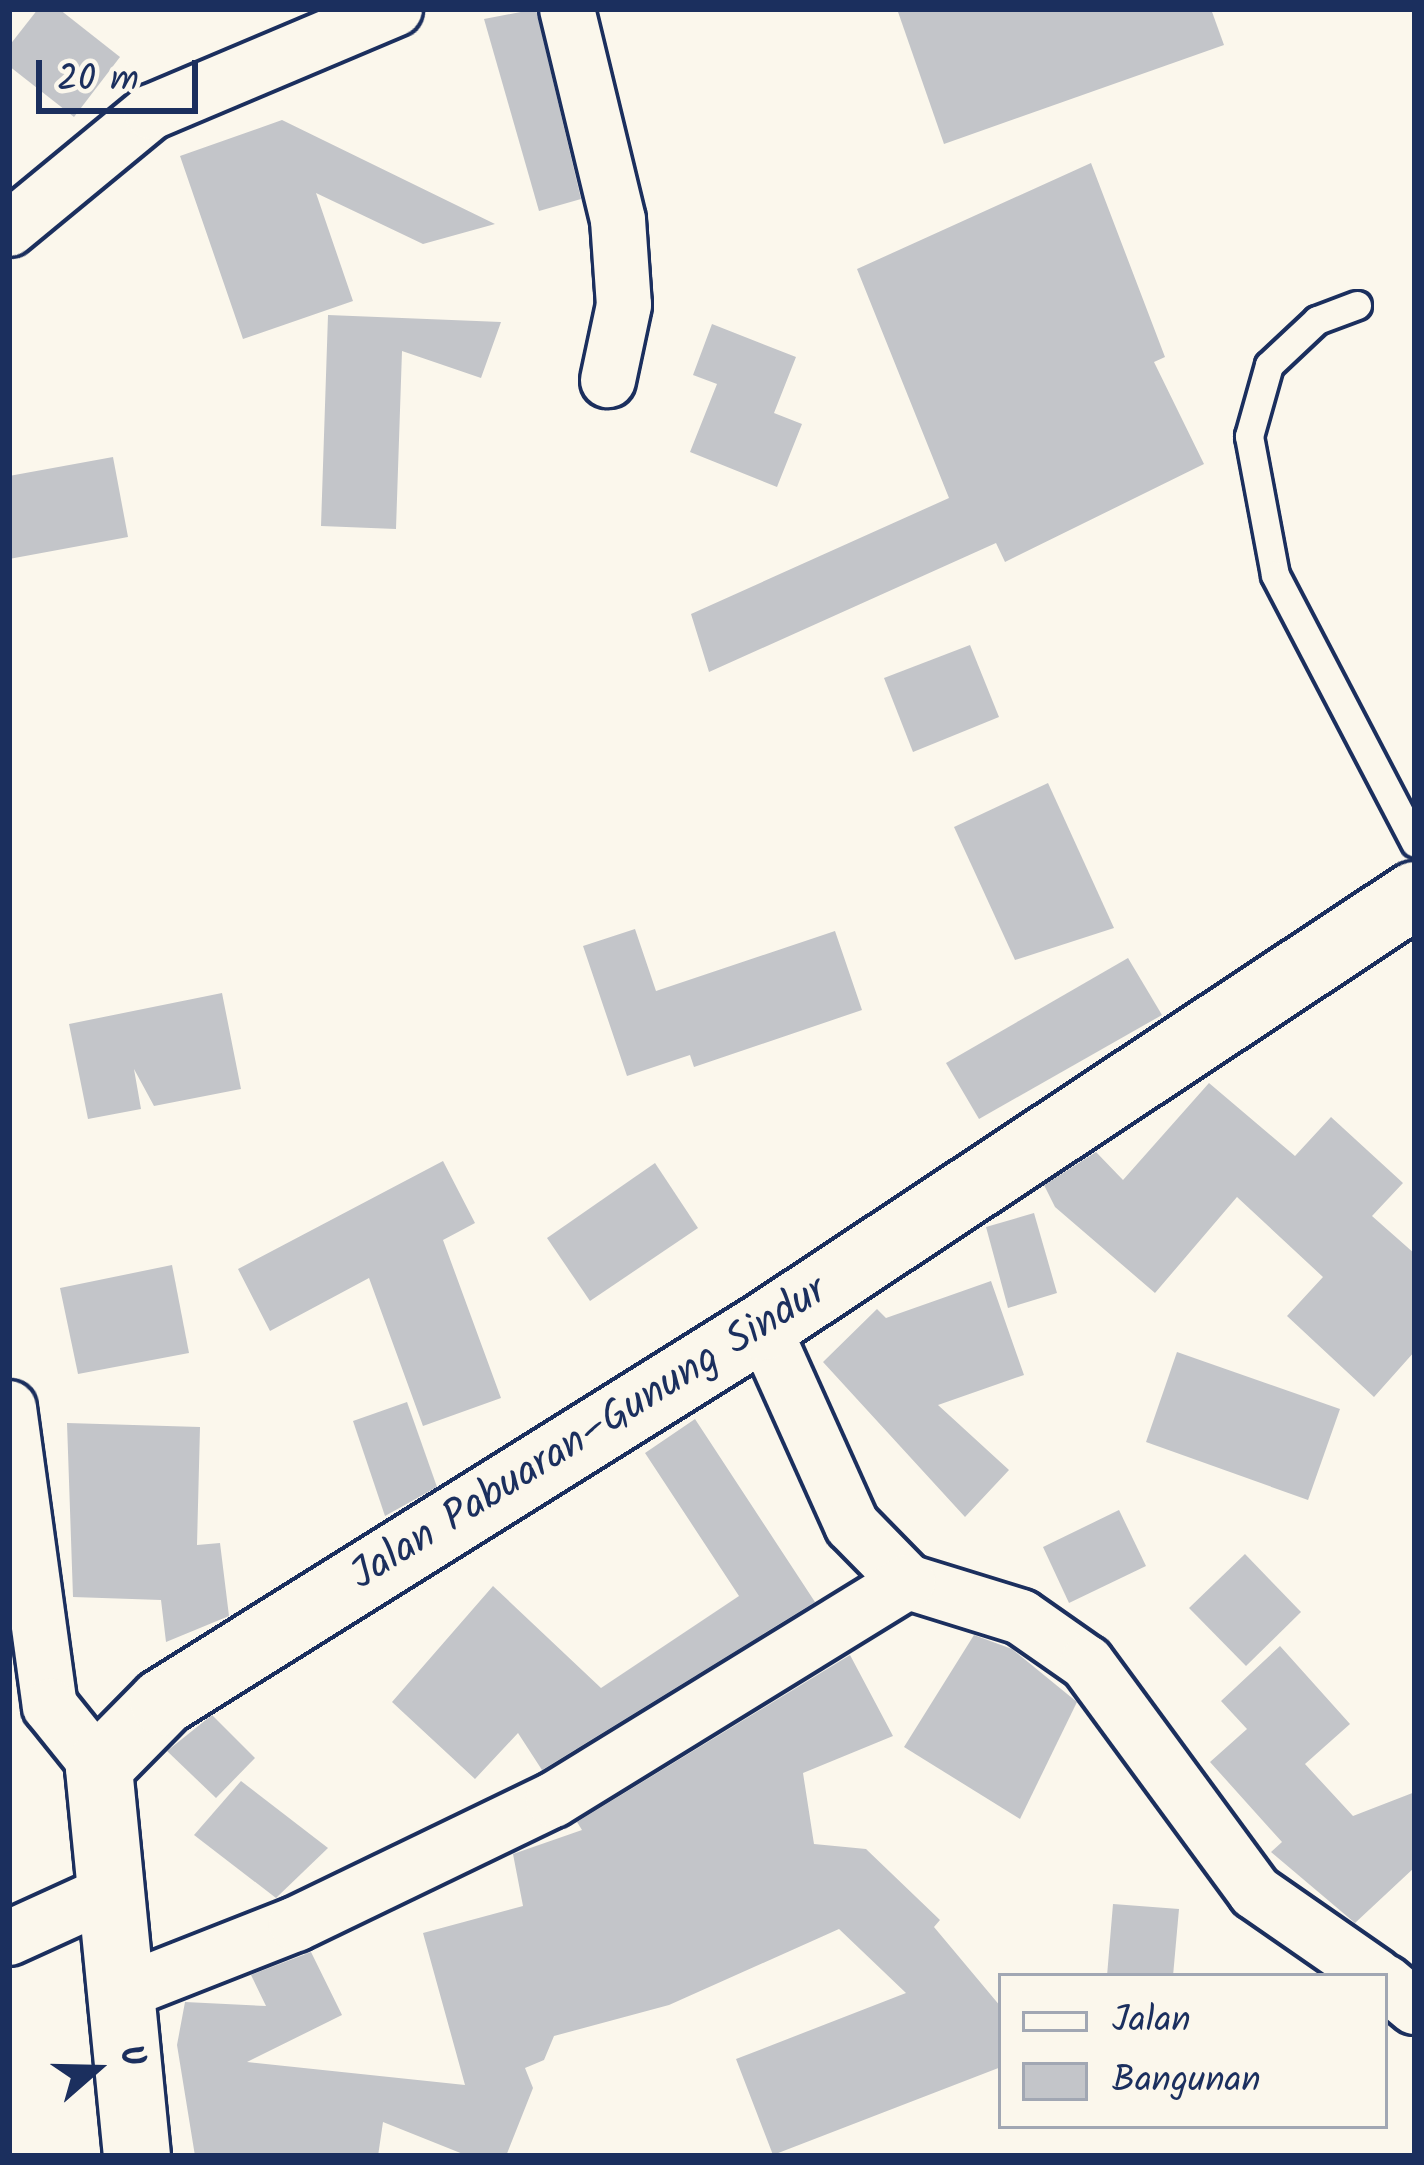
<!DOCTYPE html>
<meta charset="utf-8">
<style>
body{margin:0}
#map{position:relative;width:1424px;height:2165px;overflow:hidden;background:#fbf7ec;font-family:Kalam,sans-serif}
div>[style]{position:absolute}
.building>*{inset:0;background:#c3c5c9}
.roads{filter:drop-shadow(3px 0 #1b2f5e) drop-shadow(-3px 0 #1b2f5e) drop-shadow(0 3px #1b2f5e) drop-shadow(0 -3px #1b2f5e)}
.lane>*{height:27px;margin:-13.5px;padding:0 13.5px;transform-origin:13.5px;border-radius:13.5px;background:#fbf7ec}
.street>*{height:54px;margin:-27px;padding:0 27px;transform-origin:27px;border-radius:27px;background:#fbf7ec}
.secondary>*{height:66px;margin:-33px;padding:0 33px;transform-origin:33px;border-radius:33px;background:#fbf7ec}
span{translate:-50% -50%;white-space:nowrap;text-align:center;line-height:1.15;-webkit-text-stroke:9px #fbf7ec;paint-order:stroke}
.street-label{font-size:42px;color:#1b2f5e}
.frame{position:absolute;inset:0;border:12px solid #1b2f5e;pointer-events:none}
.legend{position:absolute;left:998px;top:1973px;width:390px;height:156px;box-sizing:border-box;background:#fbf7ec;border:3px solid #a1a7b3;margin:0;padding:15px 21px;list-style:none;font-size:36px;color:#1b2f5e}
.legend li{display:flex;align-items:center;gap:24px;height:60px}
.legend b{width:60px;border:3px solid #a1a7b3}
.north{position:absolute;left:36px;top:2009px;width:120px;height:120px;-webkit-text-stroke:9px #fbf7ec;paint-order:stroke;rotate:70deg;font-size:33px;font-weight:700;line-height:48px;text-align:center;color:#1b2f5e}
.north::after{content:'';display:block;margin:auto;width:42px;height:54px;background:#1b2f5e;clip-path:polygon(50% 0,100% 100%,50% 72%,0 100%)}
.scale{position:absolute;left:36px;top:60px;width:162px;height:54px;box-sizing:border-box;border:6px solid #1b2f5e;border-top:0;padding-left:15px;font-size:36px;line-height:42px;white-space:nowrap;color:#1b2f5e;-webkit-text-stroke:9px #fbf7ec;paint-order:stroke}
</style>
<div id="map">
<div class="building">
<div style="clip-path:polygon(38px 9px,59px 9px,120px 57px,74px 117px,9px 66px,9px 46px)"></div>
<div style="clip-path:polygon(536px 9px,581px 199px,539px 211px,484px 19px)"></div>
<div style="clip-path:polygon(897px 9px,1211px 9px,1224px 45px,944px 144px)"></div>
<div style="clip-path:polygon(282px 120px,495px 224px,423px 244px,316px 193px,353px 301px,243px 339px,180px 156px)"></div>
<div style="clip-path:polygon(1091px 163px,1165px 357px,1154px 362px,1204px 464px,1005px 562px,996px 543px,709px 672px,691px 614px,949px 498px,857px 269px)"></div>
<div style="clip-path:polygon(328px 315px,501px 322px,481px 378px,402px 351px,396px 529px,321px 526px)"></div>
<div style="clip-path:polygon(712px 324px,796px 357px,774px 413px,802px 424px,777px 487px,690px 452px,717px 384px,693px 375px)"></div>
<div style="clip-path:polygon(113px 457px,128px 537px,9px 559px,9px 476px)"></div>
<div style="clip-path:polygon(970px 645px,999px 717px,913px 752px,884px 678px)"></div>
<div style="clip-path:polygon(1048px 783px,1114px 928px,1015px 960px,954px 827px)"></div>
<div style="clip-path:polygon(635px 929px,656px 991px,835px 931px,862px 1010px,694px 1067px,690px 1055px,627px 1076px,583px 946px)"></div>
<div style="clip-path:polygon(1128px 958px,1162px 1015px,979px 1119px,946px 1063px)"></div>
<div style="clip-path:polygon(222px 993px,241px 1089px,154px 1106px,134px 1069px,141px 1109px,88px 1119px,69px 1024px)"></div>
<div style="clip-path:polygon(1209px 1083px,1295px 1156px,1331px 1117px,1403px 1183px,1372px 1216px,1415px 1254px,1415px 1351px,1374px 1397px,1287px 1316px,1323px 1277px,1237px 1197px,1155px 1293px,1055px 1207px,1044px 1185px,1096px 1152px,1123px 1180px)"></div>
<div style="clip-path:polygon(443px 1161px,475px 1223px,443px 1240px,501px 1398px,423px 1426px,369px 1278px,270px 1331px,238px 1269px)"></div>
<div style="clip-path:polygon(655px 1163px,698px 1228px,590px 1301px,547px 1238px)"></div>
<div style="clip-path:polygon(1034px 1213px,1057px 1293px,1008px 1308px,986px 1227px)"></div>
<div style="clip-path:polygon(172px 1265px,189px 1353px,78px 1374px,60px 1288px)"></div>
<div style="clip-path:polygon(991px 1281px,1024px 1375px,938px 1405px,1009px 1470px,965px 1517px,823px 1362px,877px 1309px,886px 1318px)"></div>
<div style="clip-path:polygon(1177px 1352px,1340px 1409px,1308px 1500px,1146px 1442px)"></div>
<div style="clip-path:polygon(407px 1402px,437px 1487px,385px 1516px,353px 1421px)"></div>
<div style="clip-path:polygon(695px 1419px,815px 1602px,542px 1770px,518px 1733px,475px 1779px,392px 1702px,493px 1586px,601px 1688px,739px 1596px,645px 1453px)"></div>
<div style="clip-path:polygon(67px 1423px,200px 1427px,197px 1545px,220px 1543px,229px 1616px,166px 1642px,161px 1600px,73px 1597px)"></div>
<div style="clip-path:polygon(1119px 1510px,1146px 1566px,1069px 1603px,1043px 1547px)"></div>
<div style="clip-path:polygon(1245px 1554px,1301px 1612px,1246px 1666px,1189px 1608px)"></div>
<div style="clip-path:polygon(974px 1635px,1012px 1649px,1077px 1702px,1020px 1819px,904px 1747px)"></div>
<div style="clip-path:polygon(1280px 1646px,1350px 1724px,1305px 1764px,1353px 1816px,1415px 1792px,1415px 1867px,1355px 1923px,1271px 1852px,1282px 1842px,1210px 1762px,1247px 1729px,1221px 1701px)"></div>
<div style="clip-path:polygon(850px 1655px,893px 1736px,803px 1773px,814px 1844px,866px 1849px,940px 1920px,934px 1927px,1001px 2007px,1001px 2067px,773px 2155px,736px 2059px,906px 1993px,839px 1929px,669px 2005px,554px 2036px,544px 2060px,525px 2068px,533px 2088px,506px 2156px,468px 2156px,383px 2122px,378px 2156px,195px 2156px,177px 2045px,185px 2002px,266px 2006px,251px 1975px,311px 1952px,342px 2015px,247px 2062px,465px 2085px,423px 1933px,523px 1906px,513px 1854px,582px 1830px,577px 1822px)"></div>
<div style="clip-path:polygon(212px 1715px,255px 1758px,216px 1798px,167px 1751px)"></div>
<div style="clip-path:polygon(241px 1781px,328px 1848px,276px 1898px,194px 1835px)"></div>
<div style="clip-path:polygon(1113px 1904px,1179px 1909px,1173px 1976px,1107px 1976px)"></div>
</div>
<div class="roads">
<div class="lane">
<div style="left:1357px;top:305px;width:43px;rotate:159.4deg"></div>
<div style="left:1317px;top:320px;width:66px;rotate:136.8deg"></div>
<div style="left:1269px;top:365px;width:74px;rotate:105.7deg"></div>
<div style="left:1249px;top:436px;width:141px;rotate:79.4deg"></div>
<div style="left:1275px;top:575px;width:302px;rotate:62.4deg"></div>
</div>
<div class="street">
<div style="left:567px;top:9px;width:217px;rotate:76.4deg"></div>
<div style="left:618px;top:220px;width:85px;rotate:86deg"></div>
<div style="left:624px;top:305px;width:77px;rotate:102deg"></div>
<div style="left:9px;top:229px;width:184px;rotate:-39.5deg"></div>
<div style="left:151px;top:112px;width:265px;rotate:-22.9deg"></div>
<div style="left:763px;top:1327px;width:217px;rotate:65.8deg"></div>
<div style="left:852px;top:1525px;width:80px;rotate:45.5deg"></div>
<div style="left:908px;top:1582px;width:118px;rotate:17.2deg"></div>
<div style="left:1021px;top:1617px;width:80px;rotate:34.9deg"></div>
<div style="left:1087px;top:1663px;width:284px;rotate:53.7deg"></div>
<div style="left:1255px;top:1892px;width:147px;rotate:34.8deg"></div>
<div style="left:9px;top:1408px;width:301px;rotate:82.2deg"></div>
<div style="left:50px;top:1706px;width:78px;rotate:51.2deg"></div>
<div style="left:9px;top:1938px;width:111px;rotate:-24.5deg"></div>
<div style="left:1385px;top:1982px;width:39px;rotate:40deg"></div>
<div style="left:118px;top:1994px;width:191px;rotate:-21.5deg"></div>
<div style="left:296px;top:1924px;width:285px;rotate:-25.8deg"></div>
<div style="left:553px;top:1800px;width:417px;rotate:-31.6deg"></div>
</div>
<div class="secondary">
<div style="left:137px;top:2156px;width:391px;rotate:-95.6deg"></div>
<div style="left:99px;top:1767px;width:91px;rotate:-45.4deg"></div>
<div style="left:163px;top:1702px;width:708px;rotate:-32.01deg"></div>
<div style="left:763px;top:1327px;width:782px;rotate:-33.53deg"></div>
</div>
</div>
<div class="street-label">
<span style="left:589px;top:1434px;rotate:-32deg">Jalan Pabuaran–Gunung Sindur</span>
</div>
<div class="frame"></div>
<ul class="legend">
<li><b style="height:15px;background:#fbf7ec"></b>Jalan</li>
<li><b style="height:33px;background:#c3c5c9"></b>Bangunan</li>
</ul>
<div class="north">U</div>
<div class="scale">20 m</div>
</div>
